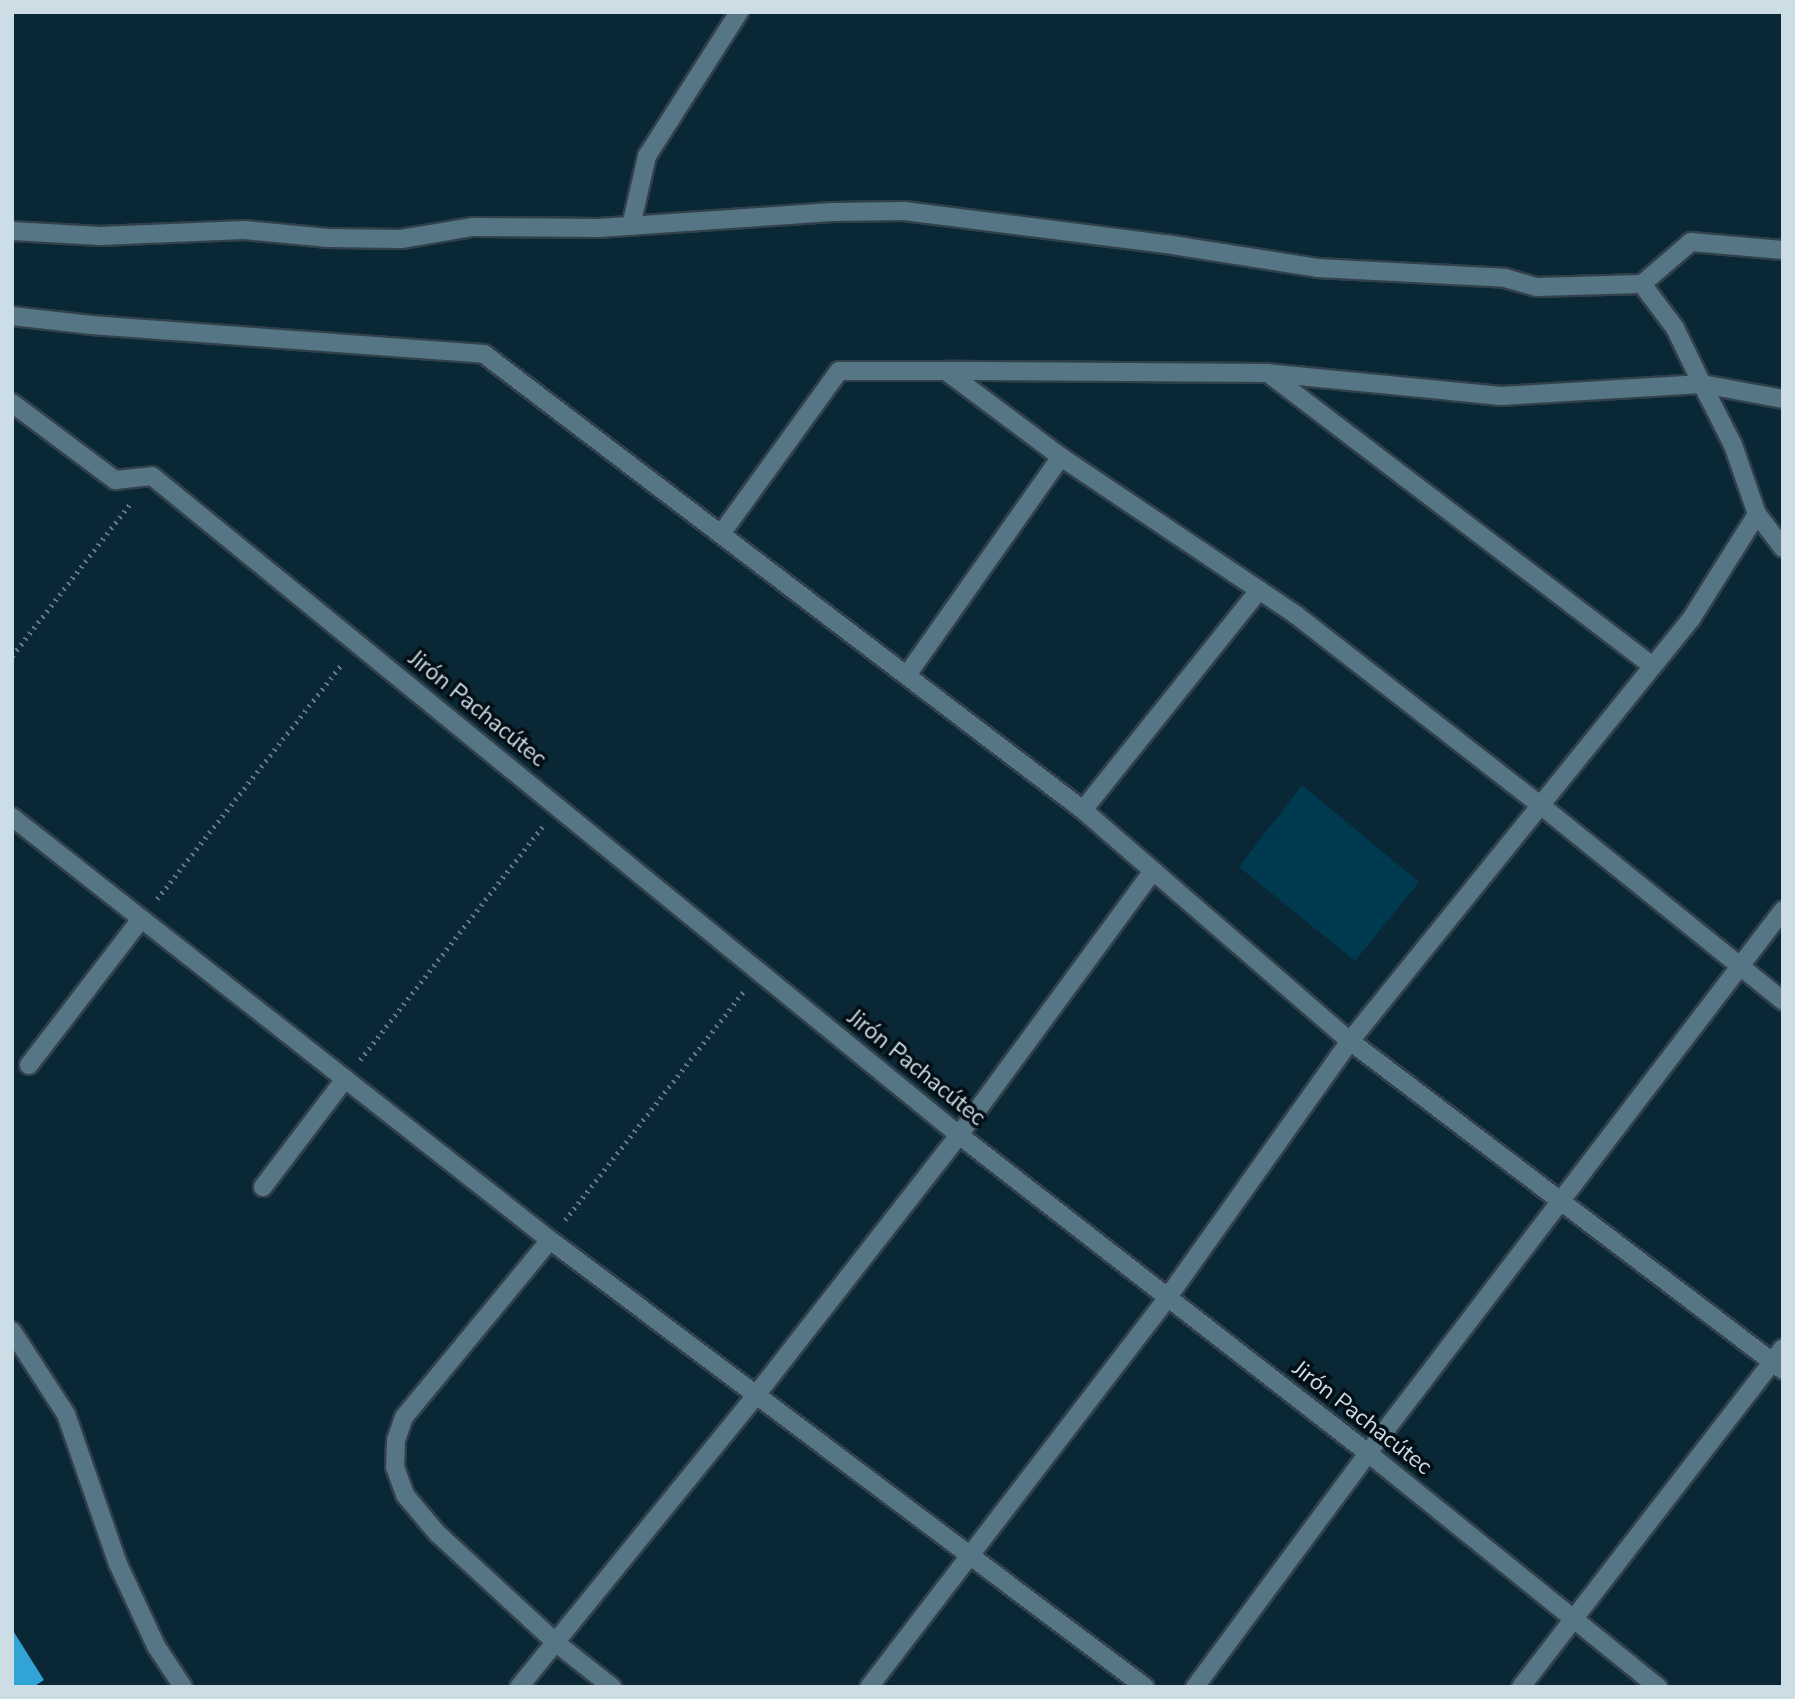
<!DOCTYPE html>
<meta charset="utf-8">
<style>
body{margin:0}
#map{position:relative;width:1795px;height:1699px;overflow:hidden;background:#092735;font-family:"Nunito Sans",sans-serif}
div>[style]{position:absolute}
.green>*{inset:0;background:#003a51}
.building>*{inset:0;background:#31a4d5}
.path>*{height:4.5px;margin-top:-2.25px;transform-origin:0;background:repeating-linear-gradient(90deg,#607984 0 2px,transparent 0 7px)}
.roads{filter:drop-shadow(2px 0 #31404a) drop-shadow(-2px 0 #31404a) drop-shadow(0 2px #31404a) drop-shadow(0 -2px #31404a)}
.service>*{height:18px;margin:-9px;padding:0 9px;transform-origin:9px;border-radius:9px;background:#567585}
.minor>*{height:18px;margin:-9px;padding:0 9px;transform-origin:9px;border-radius:9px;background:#567585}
.tertiary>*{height:18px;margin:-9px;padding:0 9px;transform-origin:9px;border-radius:9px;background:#567585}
span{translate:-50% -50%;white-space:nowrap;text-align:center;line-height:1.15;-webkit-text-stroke:7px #040f15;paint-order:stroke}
.street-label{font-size:23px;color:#ccdde6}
.frame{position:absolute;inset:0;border:14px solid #ccdde6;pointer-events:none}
</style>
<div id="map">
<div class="green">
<div style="clip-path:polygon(1302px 785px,1419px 882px,1355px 961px,1239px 867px)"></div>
</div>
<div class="building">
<div style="clip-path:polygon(12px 1629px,44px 1680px,33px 1687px,12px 1687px)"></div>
</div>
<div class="path">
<div style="left:12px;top:656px;width:192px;rotate:-52.2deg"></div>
<div style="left:157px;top:899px;width:299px;rotate:-51.8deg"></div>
<div style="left:360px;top:1060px;width:296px;rotate:-52deg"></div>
<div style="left:565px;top:1220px;width:292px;rotate:-52deg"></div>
</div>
<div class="roads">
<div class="service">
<div style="left:1642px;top:284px;width:65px;rotate:-40.6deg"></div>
<div style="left:1691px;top:242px;width:92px;rotate:5deg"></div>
<div style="left:12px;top:1331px;width:99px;rotate:57deg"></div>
<div style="left:66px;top:1414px;width:159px;rotate:70.9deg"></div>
<div style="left:118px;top:1564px;width:90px;rotate:65.1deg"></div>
<div style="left:156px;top:1646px;width:49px;rotate:56.6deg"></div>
</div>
<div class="minor">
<div style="left:631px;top:226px;width:72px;rotate:-77.1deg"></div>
<div style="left:647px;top:156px;width:171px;rotate:-57.4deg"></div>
<div style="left:12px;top:231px;width:88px;rotate:3.3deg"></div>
<div style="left:100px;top:236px;width:144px;rotate:-2.4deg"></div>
<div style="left:244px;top:230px;width:85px;rotate:5.4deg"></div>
<div style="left:329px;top:238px;width:72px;rotate:0.8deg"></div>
<div style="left:401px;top:239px;width:73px;rotate:-9.5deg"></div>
<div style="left:473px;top:227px;width:126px;rotate:0.5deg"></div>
<div style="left:599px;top:228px;width:234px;rotate:-3.9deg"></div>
<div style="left:832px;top:212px;width:72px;rotate:-0.8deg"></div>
<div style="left:904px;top:211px;width:264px;rotate:7.2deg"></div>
<div style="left:1166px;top:244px;width:153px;rotate:9deg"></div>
<div style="left:1317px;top:268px;width:188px;rotate:3deg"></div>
<div style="left:1505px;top:278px;width:33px;rotate:16deg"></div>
<div style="left:1537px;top:287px;width:105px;rotate:-1.6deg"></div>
<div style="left:1642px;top:284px;width:55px;rotate:53.1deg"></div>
<div style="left:1675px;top:328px;width:62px;rotate:64.3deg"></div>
<div style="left:1702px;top:384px;width:201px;rotate:176.6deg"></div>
<div style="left:1501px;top:396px;width:234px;rotate:-174.4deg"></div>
<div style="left:1268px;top:373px;width:322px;rotate:-179.6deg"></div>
<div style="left:12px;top:316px;width:80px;rotate:6.5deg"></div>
<div style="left:91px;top:325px;width:394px;rotate:4.2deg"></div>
<div style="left:484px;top:354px;width:753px;rotate:37.28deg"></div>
<div style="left:1083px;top:810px;width:353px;rotate:40.9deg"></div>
<div style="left:1350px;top:1041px;width:544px;rotate:37.23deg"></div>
<div style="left:1268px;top:373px;width:482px;rotate:37.3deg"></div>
<div style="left:12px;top:403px;width:129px;rotate:36.8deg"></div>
<div style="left:115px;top:480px;width:37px;rotate:-6deg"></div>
<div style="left:152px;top:476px;width:1042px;rotate:39.24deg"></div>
<div style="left:959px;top:1135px;width:518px;rotate:37.87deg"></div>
<div style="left:1368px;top:1453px;width:373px;rotate:38.9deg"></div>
<div style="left:721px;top:534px;width:201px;rotate:-54.1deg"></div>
<div style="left:839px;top:371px;width:107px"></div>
<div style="left:946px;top:371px;width:144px;rotate:36.8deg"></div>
<div style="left:1061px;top:457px;width:283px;rotate:33.9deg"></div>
<div style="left:1296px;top:615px;width:308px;rotate:37.9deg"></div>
<div style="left:1539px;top:804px;width:314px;rotate:38.9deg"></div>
<div style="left:907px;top:675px;width:267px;rotate:-54.8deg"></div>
<div style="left:1083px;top:810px;width:282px;rotate:-51.3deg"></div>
<div style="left:12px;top:817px;width:684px;rotate:38.18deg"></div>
<div style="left:550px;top:1240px;width:744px;rotate:36.92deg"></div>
<div style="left:29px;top:1065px;width:184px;rotate:-52.5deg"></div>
<div style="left:263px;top:1187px;width:136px;rotate:-52.8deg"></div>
<div style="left:550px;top:1240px;width:229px;rotate:129.5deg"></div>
<div style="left:404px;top:1417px;width:24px;rotate:109deg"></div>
<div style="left:396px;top:1440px;width:27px;rotate:92deg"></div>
<div style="left:395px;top:1467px;width:30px;rotate:70deg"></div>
<div style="left:405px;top:1495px;width:50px;rotate:49.9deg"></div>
<div style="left:437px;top:1533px;width:161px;rotate:42.7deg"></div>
<div style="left:555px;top:1642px;width:73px;rotate:38.3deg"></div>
<div style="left:519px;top:1687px;width:376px;rotate:-50.9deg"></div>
<div style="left:756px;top:1395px;width:330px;rotate:-52deg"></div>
<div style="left:959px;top:1135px;width:328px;rotate:-53.7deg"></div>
<div style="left:869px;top:1687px;width:491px;rotate:-52.5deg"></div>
<div style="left:1168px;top:1297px;width:314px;rotate:-54.6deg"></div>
<div style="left:1350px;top:1041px;width:543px;rotate:-51.06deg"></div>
<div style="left:1691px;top:619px;width:124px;rotate:-57.8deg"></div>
<div style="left:1195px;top:1687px;width:291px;rotate:-53.5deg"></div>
<div style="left:1368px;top:1453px;width:683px;rotate:-52.61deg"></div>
<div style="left:1521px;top:1687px;width:428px;rotate:-52.3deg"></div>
</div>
<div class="tertiary">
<div style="left:1702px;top:384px;width:68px;rotate:63.1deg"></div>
<div style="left:1733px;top:445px;width:73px;rotate:70.8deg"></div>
<div style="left:1757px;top:514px;width:43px;rotate:52.6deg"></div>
<div style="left:1702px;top:384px;width:82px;rotate:10.5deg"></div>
</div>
</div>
<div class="street-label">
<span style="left:477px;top:709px;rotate:39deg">Jirón Pachacútec</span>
<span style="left:916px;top:1068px;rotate:39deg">Jirón Pachacútec</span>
<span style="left:1362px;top:1418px;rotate:38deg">Jirón Pachacútec</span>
</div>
<div class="frame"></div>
</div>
